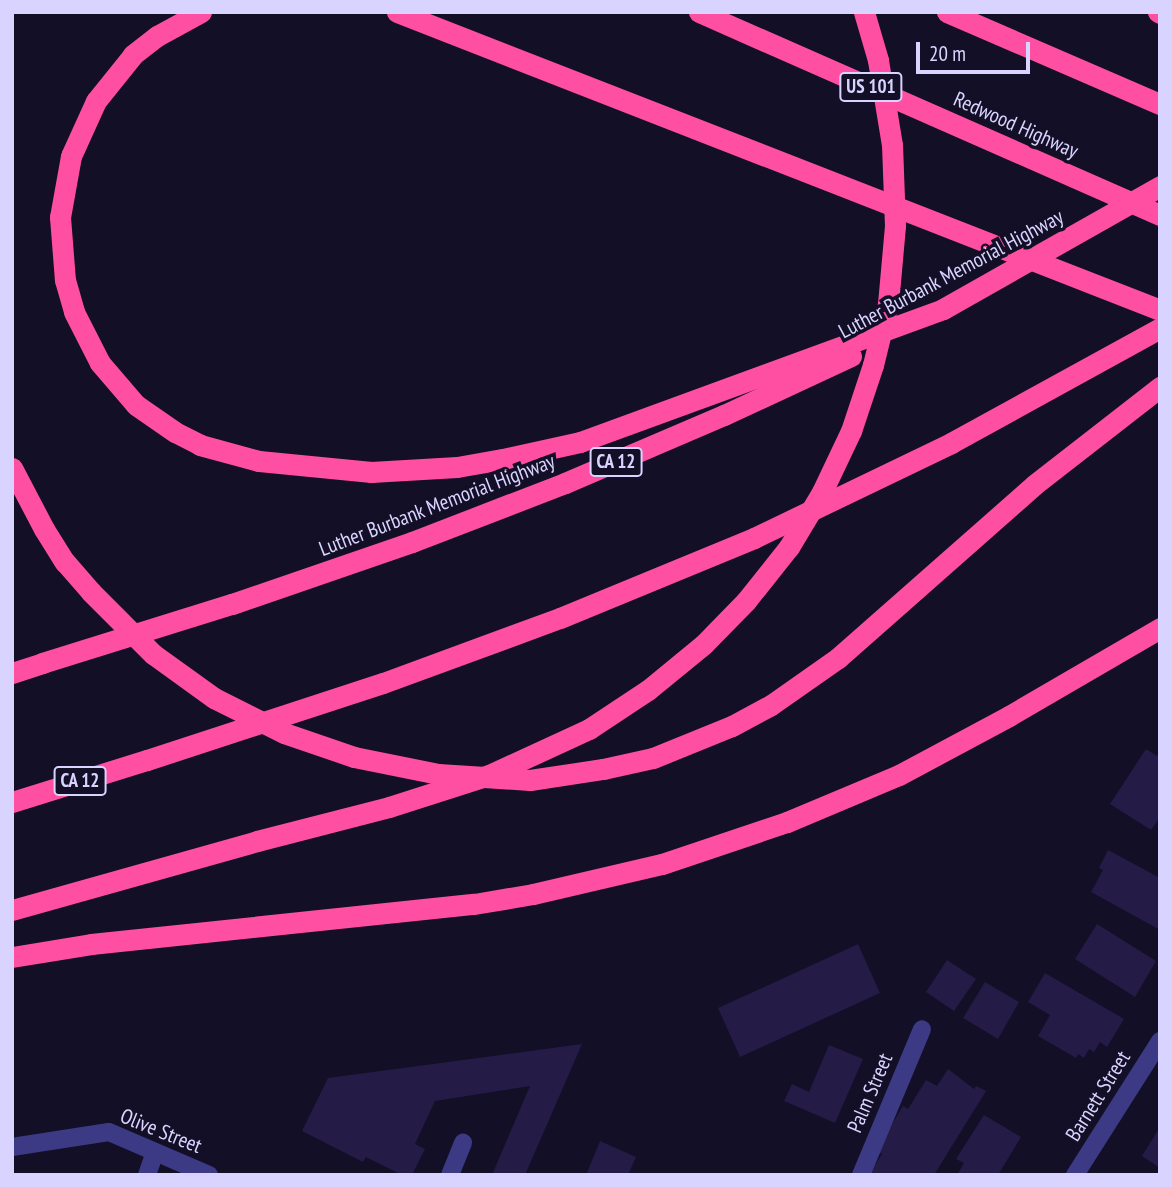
<!DOCTYPE html>
<style>
body{margin:0}
#map{position:relative;width:1172px;height:1187px;overflow:hidden;background:#130f26;font-family:"PT Sans Narrow",sans-serif}
div>[style]{position:absolute}
.building>*{inset:0;background:#241b47}
.minor>*{height:18px;margin:-9px;padding:0 9px;transform-origin:9px;border-radius:9px;background:#3d3a85}
.highway>*{height:21px;margin:-10.5px;padding:0 10.5px;transform-origin:10.5px;border-radius:10.5px;background:#ff4fa3}
.highway-bridge>*{height:21px;margin:-10.5px;padding:0 10.5px;transform-origin:10.5px;border-radius:10.5px;background:#ff4fa3}
span{translate:-50% -50%;white-space:nowrap;text-align:center;line-height:1.15;-webkit-text-stroke:7px #130f26;paint-order:stroke}
.shield-label span{padding:2px 5px;background:#130f26;border:2px solid;border-radius:5px;-webkit-text-stroke-width:0}
.shield-label{font-size:19px;color:#d9d4ff;font-weight:700}
.street-label{font-size:21px;color:#d9d4ff}
.frame{position:absolute;inset:0;border:14px solid #d9d4ff;pointer-events:none}
.scale{position:absolute;left:916px;top:42px;width:114px;height:32px;box-sizing:border-box;border:4px solid #d9d4ff;border-top:0;padding-left:9px;font-size:21px;line-height:24px;white-space:nowrap;color:#d9d4ff;-webkit-text-stroke:5px #130f26;paint-order:stroke}
</style>
<div id="map">
<div class="building">
<div style="clip-path:polygon(1146px 749px,1157px 756px,1160px 752px,1160px 817px,1151px 830px,1110px 804px)"></div>
<div style="clip-path:polygon(1108px 850px,1160px 878px,1160px 930px,1091px 892px,1103px 870px,1099px 868px)"></div>
<div style="clip-path:polygon(1097px 924px,1156px 961px,1135px 997px,1075px 959px)"></div>
<div style="clip-path:polygon(858px 944px,880px 993px,740px 1057px,718px 1008px)"></div>
<div style="clip-path:polygon(947px 960px,976px 979px,954px 1011px,926px 992px)"></div>
<div style="clip-path:polygon(1045px 973px,1124px 1019px,1107px 1047px,1100px 1042px,1094px 1052px,1089px 1049px,1084px 1058px,1078px 1054px,1076px 1058px,1038px 1036px,1050px 1015px,1028px 1002px)"></div>
<div style="clip-path:polygon(985px 982px,1019px 1002px,998px 1039px,963px 1018px)"></div>
<div style="clip-path:polygon(582px 1044px,525px 1175px,492px 1175px,530px 1086px,435px 1101px,415px 1144px,425px 1149px,412px 1175px,402px 1175px,366px 1157px,363px 1162px,302px 1131px,328px 1078px)"></div>
<div style="clip-path:polygon(829px 1045px,863px 1059px,835px 1123px,784px 1101px,792px 1084px,809px 1092px)"></div>
<div style="clip-path:polygon(948px 1069px,974px 1089px,976px 1086px,986px 1091px,934px 1175px,869px 1175px,882px 1154px,876px 1151px,903px 1106px,908px 1109px,926px 1080px,937px 1086px)"></div>
<div style="clip-path:polygon(984px 1115px,1021px 1137px,998px 1175px,957px 1175px,964px 1163px,956px 1159px)"></div>
<div style="clip-path:polygon(1160px 1127px,1160px 1168px,1142px 1156px)"></div>
<div style="clip-path:polygon(600px 1141px,636px 1157px,628px 1175px,586px 1175px)"></div>
</div>
<div class="minor">
<div style="left:12px;top:1147px;width:98px;rotate:-8.8deg"></div>
<div style="left:109px;top:1132px;width:109px;rotate:23.3deg"></div>
<div style="left:147px;top:1175px;width:24px;rotate:-71deg"></div>
<div style="left:450px;top:1175px;width:35px;rotate:-68deg"></div>
<div style="left:861px;top:1175px;width:158px;rotate:-67.3deg"></div>
<div style="left:1075px;top:1175px;width:159px;rotate:-57.6deg"></div>
</div>
<div class="highway">
<div style="left:201px;top:12px;width:50px;rotate:151.4deg"></div>
<div style="left:157px;top:36px;width:31px;rotate:142deg"></div>
<div style="left:133px;top:55px;width:59px;rotate:128.8deg"></div>
<div style="left:96px;top:101px;width:60px;rotate:114.4deg"></div>
<div style="left:71px;top:156px;width:62px;rotate:100.2deg"></div>
<div style="left:60px;top:217px;width:63px;rotate:85.5deg"></div>
<div style="left:65px;top:280px;width:33px;rotate:74deg"></div>
<div style="left:74px;top:312px;width:57px;rotate:63deg"></div>
<div style="left:100px;top:363px;width:55px;rotate:49.4deg"></div>
<div style="left:136px;top:405px;width:47px;rotate:34.7deg"></div>
<div style="left:175px;top:432px;width:28px;rotate:27deg"></div>
<div style="left:200px;top:445px;width:61px;rotate:15.2deg"></div>
<div style="left:259px;top:461px;width:113px;rotate:5.6deg"></div>
<div style="left:371px;top:472px;width:86px;rotate:-3.3deg"></div>
<div style="left:457px;top:467px;width:47px;rotate:-9.9deg"></div>
<div style="left:503px;top:459px;width:79px;rotate:-12.4deg"></div>
<div style="left:580px;top:442px;width:387px;rotate:-20.1deg"></div>
<div style="left:397px;top:12px;width:819px;rotate:21.33deg"></div>
<div style="left:699px;top:12px;width:504px;rotate:23.77deg"></div>
<div style="left:947px;top:12px;width:232px;rotate:23.4deg"></div>
<div style="left:1158px;top:12px;width:2px;rotate:27deg"></div>
<div style="left:12px;top:468px;width:69px;rotate:62.3deg"></div>
<div style="left:44px;top:529px;width:39px;rotate:58deg"></div>
<div style="left:65px;top:562px;width:40px;rotate:49deg"></div>
<div style="left:91px;top:592px;width:88px;rotate:45deg"></div>
<div style="left:153px;top:654px;width:75px;rotate:35.8deg"></div>
<div style="left:214px;top:698px;width:78px;rotate:26.6deg"></div>
<div style="left:284px;top:733px;width:74px;rotate:18.9deg"></div>
<div style="left:354px;top:757px;width:86px;rotate:11.4deg"></div>
<div style="left:438px;top:774px;width:92px;rotate:3.7deg"></div>
<div style="left:530px;top:780px;width:74px;rotate:-8.6deg"></div>
<div style="left:603px;top:769px;width:51px;rotate:-12.4deg"></div>
<div style="left:653px;top:758px;width:85px;rotate:-22.1deg"></div>
<div style="left:732px;top:726px;width:44px;rotate:-28.3deg"></div>
<div style="left:771px;top:705px;width:82px;rotate:-35deg"></div>
<div style="left:838px;top:658px;width:261px;rotate:-41.4deg"></div>
<div style="left:1034px;top:485px;width:160px;rotate:-37.9deg"></div>
<div style="left:232px;top:604px;width:190px;rotate:-19deg"></div>
<div style="left:412px;top:542px;width:164px;rotate:-21.1deg"></div>
<div style="left:565px;top:483px;width:173px;rotate:-23.2deg"></div>
<div style="left:724px;top:415px;width:140px;rotate:-24.9deg"></div>
<div style="left:12px;top:673px;width:32px;rotate:-18deg"></div>
<div style="left:383px;top:683px;width:189px;rotate:-20.2deg"></div>
<div style="left:560px;top:618px;width:210px;rotate:-22.4deg"></div>
<div style="left:754px;top:538px;width:219px;rotate:-25.7deg"></div>
<div style="left:951px;top:443px;width:239px;rotate:-28.8deg"></div>
<div style="left:12px;top:802px;width:141px;rotate:-17.3deg"></div>
<div style="left:12px;top:910px;width:255px;rotate:-15.7deg"></div>
<div style="left:12px;top:957px;width:80px;rotate:-9.3deg"></div>
<div style="left:91px;top:944px;width:385px;rotate:-6deg"></div>
<div style="left:474px;top:904px;width:60px;rotate:-9.6deg"></div>
<div style="left:533px;top:894px;width:132px;rotate:-13.1deg"></div>
<div style="left:662px;top:864px;width:132px;rotate:-18.6deg"></div>
<div style="left:787px;top:822px;width:121px;rotate:-22.8deg"></div>
<div style="left:899px;top:775px;width:125px;rotate:-28.2deg"></div>
<div style="left:1009px;top:716px;width:175px;rotate:-30.2deg"></div>
</div>
<div class="highway-bridge">
<div style="left:943px;top:309px;width:249px;rotate:-29.5deg"></div>
<div style="left:42px;top:663px;width:199px;rotate:-17.3deg"></div>
<div style="left:147px;top:760px;width:248px;rotate:-18.1deg"></div>
<div style="left:257px;top:841px;width:136px;rotate:-14.4deg"></div>
<div style="left:389px;top:807px;width:105px;rotate:-17.7deg"></div>
<div style="left:489px;top:775px;width:110px;rotate:-24.7deg"></div>
<div style="left:589px;top:729px;width:71px;rotate:-33.5deg"></div>
<div style="left:648px;top:690px;width:72px;rotate:-39.4deg"></div>
<div style="left:704px;top:644px;width:60px;rotate:-45.7deg"></div>
<div style="left:746px;top:601px;width:69px;rotate:-51.5deg"></div>
<div style="left:789px;top:547px;width:64px;rotate:-59deg"></div>
<div style="left:822px;top:492px;width:68px;rotate:-64.6deg"></div>
<div style="left:851px;top:431px;width:70px;rotate:-71.6deg"></div>
<div style="left:873px;top:365px;width:63px;rotate:-76.2deg"></div>
<div style="left:888px;top:304px;width:78px;rotate:-84.9deg"></div>
<div style="left:895px;top:226px;width:81px;rotate:-92.1deg"></div>
<div style="left:892px;top:145px;width:86px;rotate:-99.4deg"></div>
<div style="left:878px;top:60px;width:50px;rotate:-106.3deg"></div>
</div>
<div class="shield-label">
<span style="left:871px;top:87px">US 101</span>
<span style="left:616px;top:462px">CA 12</span>
<span style="left:80px;top:781px">CA 12</span>
</div>
<div class="street-label">
<span style="left:1016px;top:125px;rotate:24deg">Redwood Highway</span>
<span style="left:951px;top:274px;rotate:-28deg">Luther Burbank Memorial Highway</span>
<span style="left:437px;top:505px;rotate:-21deg">Luther Burbank Memorial Highway</span>
<span style="left:870px;top:1093px;rotate:-67deg">Palm Street</span>
<span style="left:1098px;top:1096px;rotate:-58deg">Barnett Street</span>
<span style="left:161px;top:1131px;rotate:22deg">Olive Street</span>
</div>
<div class="frame"></div>
<div class="scale">20 m</div>
</div>
